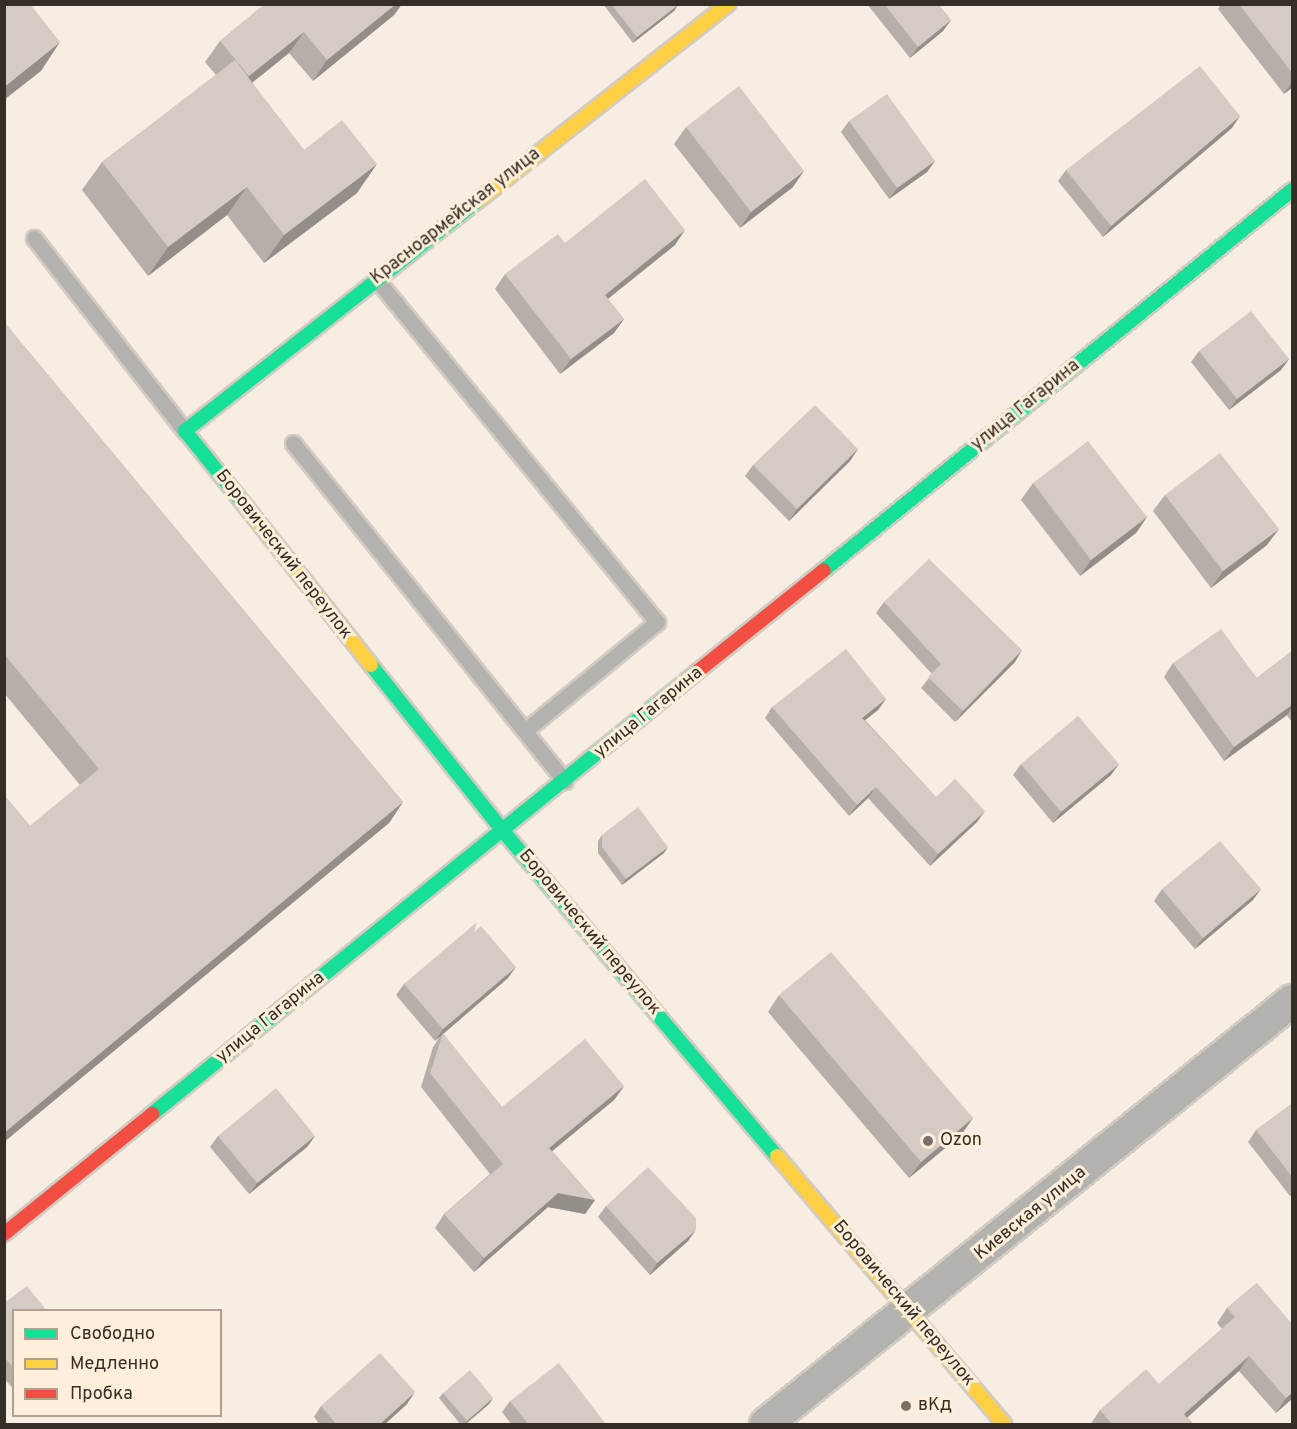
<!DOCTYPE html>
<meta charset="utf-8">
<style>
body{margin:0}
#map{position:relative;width:1297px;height:1429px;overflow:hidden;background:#f7ede2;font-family:Overpass,sans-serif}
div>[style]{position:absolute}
.roads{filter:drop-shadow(2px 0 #d2cbc2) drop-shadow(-2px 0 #d2cbc2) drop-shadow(0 2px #d2cbc2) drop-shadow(0 -2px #d2cbc2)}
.lane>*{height:15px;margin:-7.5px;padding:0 7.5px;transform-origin:7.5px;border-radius:7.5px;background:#b4b2ae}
.street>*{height:32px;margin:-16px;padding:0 16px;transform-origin:16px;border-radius:16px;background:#b4b2ae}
.fast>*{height:14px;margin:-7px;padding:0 7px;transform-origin:7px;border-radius:7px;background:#16e098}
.slow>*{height:14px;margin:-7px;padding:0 7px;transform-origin:7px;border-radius:7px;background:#ffcf43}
.jam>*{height:14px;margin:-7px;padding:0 7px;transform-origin:7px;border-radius:7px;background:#f24e42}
.wall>*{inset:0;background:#b6afa9}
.shaded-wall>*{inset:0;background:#948e89}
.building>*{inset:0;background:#d4cbc4}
.dots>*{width:16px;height:16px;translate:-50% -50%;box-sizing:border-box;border:3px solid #ffeeda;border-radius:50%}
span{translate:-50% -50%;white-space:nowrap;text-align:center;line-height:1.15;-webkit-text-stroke:6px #ffeeda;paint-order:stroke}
.street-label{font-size:18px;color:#342e26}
.poi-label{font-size:18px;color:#342e26}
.left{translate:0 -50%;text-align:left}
.frame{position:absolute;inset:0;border:6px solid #342e26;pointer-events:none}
.legend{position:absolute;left:12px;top:1309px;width:210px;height:108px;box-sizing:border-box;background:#ffeeda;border:2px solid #aea192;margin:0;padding:8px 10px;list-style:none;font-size:18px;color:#342e26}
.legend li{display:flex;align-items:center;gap:12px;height:30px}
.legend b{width:30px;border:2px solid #aea192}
</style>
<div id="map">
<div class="roads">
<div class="lane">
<div style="left:34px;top:238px;width:245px;rotate:52deg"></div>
<div style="left:377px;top:280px;width:442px;rotate:50.7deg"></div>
<div style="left:657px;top:622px;width:171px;rotate:140.5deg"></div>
<div style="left:293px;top:443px;width:434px;rotate:51.2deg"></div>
</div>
<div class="street">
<div style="left:766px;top:1424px;width:675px;rotate:-38.81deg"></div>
</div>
<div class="fast">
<div style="left:247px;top:508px;width:99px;rotate:-128.8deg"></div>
<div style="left:185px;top:431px;width:374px;rotate:-38.2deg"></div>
<div style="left:824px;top:570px;width:603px;rotate:-39.08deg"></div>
<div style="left:371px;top:665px;width:212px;rotate:51.5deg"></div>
<div style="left:503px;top:831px;width:425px;rotate:49.9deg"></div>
<div style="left:152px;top:1114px;width:703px;rotate:-39.05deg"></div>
</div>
<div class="slow">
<div style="left:479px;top:200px;width:317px;rotate:-38.2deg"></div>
<div style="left:247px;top:508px;width:200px;rotate:51.7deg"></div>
<div style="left:777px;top:1156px;width:351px;rotate:49.7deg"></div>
</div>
<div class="jam">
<div style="left:698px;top:671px;width:161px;rotate:-38.7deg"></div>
<div style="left:4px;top:1234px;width:191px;rotate:-39deg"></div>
</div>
</div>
<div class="wall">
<div style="clip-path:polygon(265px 4px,402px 4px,394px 15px,313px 81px,289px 53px,252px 83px,304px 150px,357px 193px,264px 263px,227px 215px,148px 276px,82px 190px,102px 162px,216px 75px,205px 62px,220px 41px)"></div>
<div style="clip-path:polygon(603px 4px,677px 4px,678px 5px,674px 11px,633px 43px)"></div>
<div style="clip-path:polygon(867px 4px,938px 4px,951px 20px,943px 31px,910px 58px)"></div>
<div style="clip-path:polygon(1221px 4px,1293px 4px,1293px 87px,1284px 94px,1218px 9px)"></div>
<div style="clip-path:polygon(849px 121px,935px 161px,927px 172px,889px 199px,841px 132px)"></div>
<div style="clip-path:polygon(686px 127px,793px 187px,740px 228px,674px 144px)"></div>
<div style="clip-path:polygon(1232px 128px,1103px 237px,1058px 181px,1066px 170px)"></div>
<div style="clip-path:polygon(565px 243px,675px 245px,608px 299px,624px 319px,614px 333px,560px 374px,495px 289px,505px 274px)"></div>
<div style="clip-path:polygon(4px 322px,403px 802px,389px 823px,4px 1142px,4px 795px,30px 826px,80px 785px,4px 693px)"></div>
<div style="clip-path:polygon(1199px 351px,1289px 359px,1281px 370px,1229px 410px,1191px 362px)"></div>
<div style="clip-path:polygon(858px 449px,850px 461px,789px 521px,745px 476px,753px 465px)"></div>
<div style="clip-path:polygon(1033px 483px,1147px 517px,1136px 533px,1080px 576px,1021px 500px)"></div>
<div style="clip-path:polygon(1165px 495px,1267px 545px,1211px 588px,1153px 511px)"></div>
<div style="clip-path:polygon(884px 602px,1015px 662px,955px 722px,921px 688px,932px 674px,876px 613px)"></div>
<div style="clip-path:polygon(1293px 650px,1293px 724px,1287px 715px,1224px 761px,1164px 677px,1173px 663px,1257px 678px)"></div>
<div style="clip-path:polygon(886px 699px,878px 710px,865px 720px,936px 797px,977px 822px,930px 866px,868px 798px,849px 816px,765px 718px,772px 707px)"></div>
<div style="clip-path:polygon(1021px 764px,1111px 775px,1053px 823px,1013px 775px)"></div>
<div style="clip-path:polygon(602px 835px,664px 853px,622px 885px,598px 853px,598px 841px)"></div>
<div style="clip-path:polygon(1162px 889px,1253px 900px,1195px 949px,1154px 901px)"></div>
<div style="clip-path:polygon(474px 932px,508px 978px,443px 1034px,502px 1107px,624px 1086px,614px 1100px,552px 1151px,595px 1200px,585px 1214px,548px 1207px,474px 1272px,435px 1228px,444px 1214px,490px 1174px,421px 1087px,433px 1047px,441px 1035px,435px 1041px,396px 995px,404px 984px)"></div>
<div style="clip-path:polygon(779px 995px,973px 1118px,961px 1135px,909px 1178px,768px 1012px)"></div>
<div style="clip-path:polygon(1293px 1103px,1293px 1195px,1290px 1196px,1248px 1142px,1256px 1130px)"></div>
<div style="clip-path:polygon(218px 1136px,315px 1136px,307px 1147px,249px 1194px,210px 1147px)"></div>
<div style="clip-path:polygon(606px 1206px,688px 1241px,650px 1275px,598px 1217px)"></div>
<div style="clip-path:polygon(1257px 1283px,1293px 1398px,1276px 1413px,1239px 1371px,1187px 1417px,1194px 1425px,1090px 1425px,1100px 1410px,1159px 1384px,1222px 1329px,1217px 1323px,1227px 1308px)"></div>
<div style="clip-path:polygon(4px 1303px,14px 1311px,14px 1390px,4px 1378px)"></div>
<div style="clip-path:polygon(443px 1393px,493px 1398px,489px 1404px,465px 1425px,461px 1425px,439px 1398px)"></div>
<div style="clip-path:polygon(510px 1401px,605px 1423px,604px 1425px,512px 1425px,502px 1412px)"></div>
<div style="clip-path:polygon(407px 1404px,384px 1425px,320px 1425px,314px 1417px,321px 1406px)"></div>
</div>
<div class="shaded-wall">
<div style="clip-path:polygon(396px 4px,402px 4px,394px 15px,313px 81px,327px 60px)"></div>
<div style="clip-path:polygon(678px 5px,674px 11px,633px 43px,637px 37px)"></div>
<div style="clip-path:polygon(951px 20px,943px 31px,910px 58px,918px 47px)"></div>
<div style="clip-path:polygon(304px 32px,289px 53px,234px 97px,249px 76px)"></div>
<div style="clip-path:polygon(60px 42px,41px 71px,4px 100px,4px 87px)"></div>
<div style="clip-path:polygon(1293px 81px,1293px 87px,1284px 94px)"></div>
<div style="clip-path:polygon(1240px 116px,1232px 128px,1103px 237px,1111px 226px)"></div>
<div style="clip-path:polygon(935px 161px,927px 172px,889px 199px,897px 188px)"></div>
<div style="clip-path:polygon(377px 164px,357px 193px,264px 263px,284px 235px)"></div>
<div style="clip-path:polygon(804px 171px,793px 187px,740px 228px,751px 212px)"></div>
<div style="clip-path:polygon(247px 187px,227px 215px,148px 276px,168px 247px)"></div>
<div style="clip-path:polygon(685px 230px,675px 245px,595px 309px,605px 295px)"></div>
<div style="clip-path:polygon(624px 319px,614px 333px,560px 374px,571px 359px)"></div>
<div style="clip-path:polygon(1289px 359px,1281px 370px,1229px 410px,1237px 399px)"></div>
<div style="clip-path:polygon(858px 449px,850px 461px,789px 521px,797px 509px)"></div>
<div style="clip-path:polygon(1147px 517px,1136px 533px,1080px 576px,1091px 560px)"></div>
<div style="clip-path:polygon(1279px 529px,1267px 545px,1211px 588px,1223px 571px)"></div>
<div style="clip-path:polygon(1022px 650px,1015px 662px,955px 722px,963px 711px)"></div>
<div style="clip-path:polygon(886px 699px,878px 710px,854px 729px,862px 718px)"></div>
<div style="clip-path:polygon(1293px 704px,1293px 707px,1287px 715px,1224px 761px,1234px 747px)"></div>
<div style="clip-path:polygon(1119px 764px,1111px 775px,1053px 823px,1061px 812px)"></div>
<div style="clip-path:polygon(876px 787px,868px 798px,849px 816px,857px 805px)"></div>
<div style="clip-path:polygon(403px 802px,389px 823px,4px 1142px,4px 1133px)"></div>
<div style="clip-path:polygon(985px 811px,977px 822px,930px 866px,938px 854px)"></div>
<div style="clip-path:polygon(668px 847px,664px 853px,622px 885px,626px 879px)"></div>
<div style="clip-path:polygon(1261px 889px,1253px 900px,1195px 949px,1203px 938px)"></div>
<div style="clip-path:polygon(516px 967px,508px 978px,435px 1041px,443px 1029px)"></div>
<div style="clip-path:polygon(624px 1086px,614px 1100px,539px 1162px,549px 1148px)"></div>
<div style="clip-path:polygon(973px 1118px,961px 1135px,909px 1178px,921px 1162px)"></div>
<div style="clip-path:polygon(315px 1136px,307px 1147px,249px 1194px,257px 1183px)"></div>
<div style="clip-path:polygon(558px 1193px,595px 1200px,585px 1214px,548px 1207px,474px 1272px,484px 1258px)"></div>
<div style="clip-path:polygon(696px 1230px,688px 1241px,650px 1275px,657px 1263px)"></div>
<div style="clip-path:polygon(1249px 1356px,1239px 1371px,1179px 1425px,1184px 1414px)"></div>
<div style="clip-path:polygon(415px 1392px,407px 1404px,384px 1425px,379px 1425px)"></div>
<div style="clip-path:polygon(1293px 1392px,1293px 1398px,1276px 1413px,1286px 1398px)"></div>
<div style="clip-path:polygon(493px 1398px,489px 1404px,464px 1425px,467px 1421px)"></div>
</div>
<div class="building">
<div style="clip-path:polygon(4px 4px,30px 4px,60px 42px,4px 87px)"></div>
<div style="clip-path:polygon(265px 4px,396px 4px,327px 60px,304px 32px,249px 76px,220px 41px)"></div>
<div style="clip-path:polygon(611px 4px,677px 4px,678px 5px,637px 37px)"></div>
<div style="clip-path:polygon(884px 4px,938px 4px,951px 20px,918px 47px)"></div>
<div style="clip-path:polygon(1239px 4px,1293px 4px,1293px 74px)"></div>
<div style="clip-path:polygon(235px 60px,304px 150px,342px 120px,377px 164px,284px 235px,247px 187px,168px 247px,102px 162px)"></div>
<div style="clip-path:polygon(1200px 66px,1240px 116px,1111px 226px,1066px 170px)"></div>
<div style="clip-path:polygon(739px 86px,804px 171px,751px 212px,686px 127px)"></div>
<div style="clip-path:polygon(887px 94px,935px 161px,897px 188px,849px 121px)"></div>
<div style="clip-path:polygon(645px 179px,685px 230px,605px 295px,624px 319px,571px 359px,505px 274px,558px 234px,565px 243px)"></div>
<div style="clip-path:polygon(1251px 311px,1289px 359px,1237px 399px,1199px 351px)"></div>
<div style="clip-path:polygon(4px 322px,403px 802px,4px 1133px,4px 795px,30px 826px,99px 769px,4px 654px)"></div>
<div style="clip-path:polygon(815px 405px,858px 449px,797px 509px,753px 465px)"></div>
<div style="clip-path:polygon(1088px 441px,1147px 517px,1091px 560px,1033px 483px)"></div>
<div style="clip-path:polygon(1220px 453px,1279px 529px,1223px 571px,1165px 495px)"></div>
<div style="clip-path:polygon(929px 559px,1022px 650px,963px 711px,928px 677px,941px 664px,884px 602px)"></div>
<div style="clip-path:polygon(1221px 629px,1257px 678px,1293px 650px,1293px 704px,1234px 747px,1173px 663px)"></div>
<div style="clip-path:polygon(846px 649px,886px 699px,862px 718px,936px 797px,955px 779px,985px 811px,938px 854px,876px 787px,857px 805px,772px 707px)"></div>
<div style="clip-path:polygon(1078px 716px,1119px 764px,1061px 812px,1021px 764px)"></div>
<div style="clip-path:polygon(638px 807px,668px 847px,626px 879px,602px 847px,602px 835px)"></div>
<div style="clip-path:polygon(1220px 841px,1261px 889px,1203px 938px,1162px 889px)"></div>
<div style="clip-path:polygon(477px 922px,474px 932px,481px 926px,516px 967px,443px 1029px,404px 984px)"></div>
<div style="clip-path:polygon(831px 952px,973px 1118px,921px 1162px,779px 995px)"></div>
<div style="clip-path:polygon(443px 1033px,502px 1107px,585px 1039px,624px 1086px,549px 1148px,595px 1200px,558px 1193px,484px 1258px,444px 1214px,503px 1164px,430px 1073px)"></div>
<div style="clip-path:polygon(276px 1088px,315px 1136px,257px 1183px,218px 1136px)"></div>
<div style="clip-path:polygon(1293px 1103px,1293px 1178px,1256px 1130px)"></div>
<div style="clip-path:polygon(648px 1167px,696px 1218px,696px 1230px,657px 1263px,606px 1206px)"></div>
<div style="clip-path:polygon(1257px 1283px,1293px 1325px,1293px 1392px,1286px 1398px,1249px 1356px,1184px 1414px,1193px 1425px,1113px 1425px,1100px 1410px,1146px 1369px,1159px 1384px,1235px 1317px,1227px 1308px)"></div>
<div style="clip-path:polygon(27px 1286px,47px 1311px,14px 1311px,14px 1368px,4px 1357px,4px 1303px)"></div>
<div style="clip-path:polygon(380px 1353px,415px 1392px,379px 1425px,337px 1425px,321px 1406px)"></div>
<div style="clip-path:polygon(559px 1363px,605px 1423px,604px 1425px,529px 1425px,510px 1401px)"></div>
<div style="clip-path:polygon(470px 1370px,493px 1398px,467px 1421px,443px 1393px)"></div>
</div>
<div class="dots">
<div style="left:928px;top:1141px;background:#787168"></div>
<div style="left:906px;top:1406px;background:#787168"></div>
</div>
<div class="street-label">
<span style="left:456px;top:217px;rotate:-38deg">Красноармейская улица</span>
<span style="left:1026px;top:406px;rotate:-39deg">улица Гагарина</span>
<span style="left:283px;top:555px;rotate:52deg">Боровический переулок</span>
<span style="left:649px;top:713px;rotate:-39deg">улица Гагарина</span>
<span style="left:589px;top:933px;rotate:50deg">Боровический переулок</span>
<span style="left:271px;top:1018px;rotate:-39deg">улица Гагарина</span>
<span style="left:1031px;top:1214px;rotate:-39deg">Киевская улица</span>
<span style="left:903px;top:1304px;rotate:50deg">Боровический переулок</span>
</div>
<div class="poi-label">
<span class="left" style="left:940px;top:1141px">Ozon</span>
<span class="left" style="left:918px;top:1406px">вКд</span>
</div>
<div class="frame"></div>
<ul class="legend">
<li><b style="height:8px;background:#16e098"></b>Свободно</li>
<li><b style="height:8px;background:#ffcf43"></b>Медленно</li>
<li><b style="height:8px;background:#f24e42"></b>Пробка</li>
</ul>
</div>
